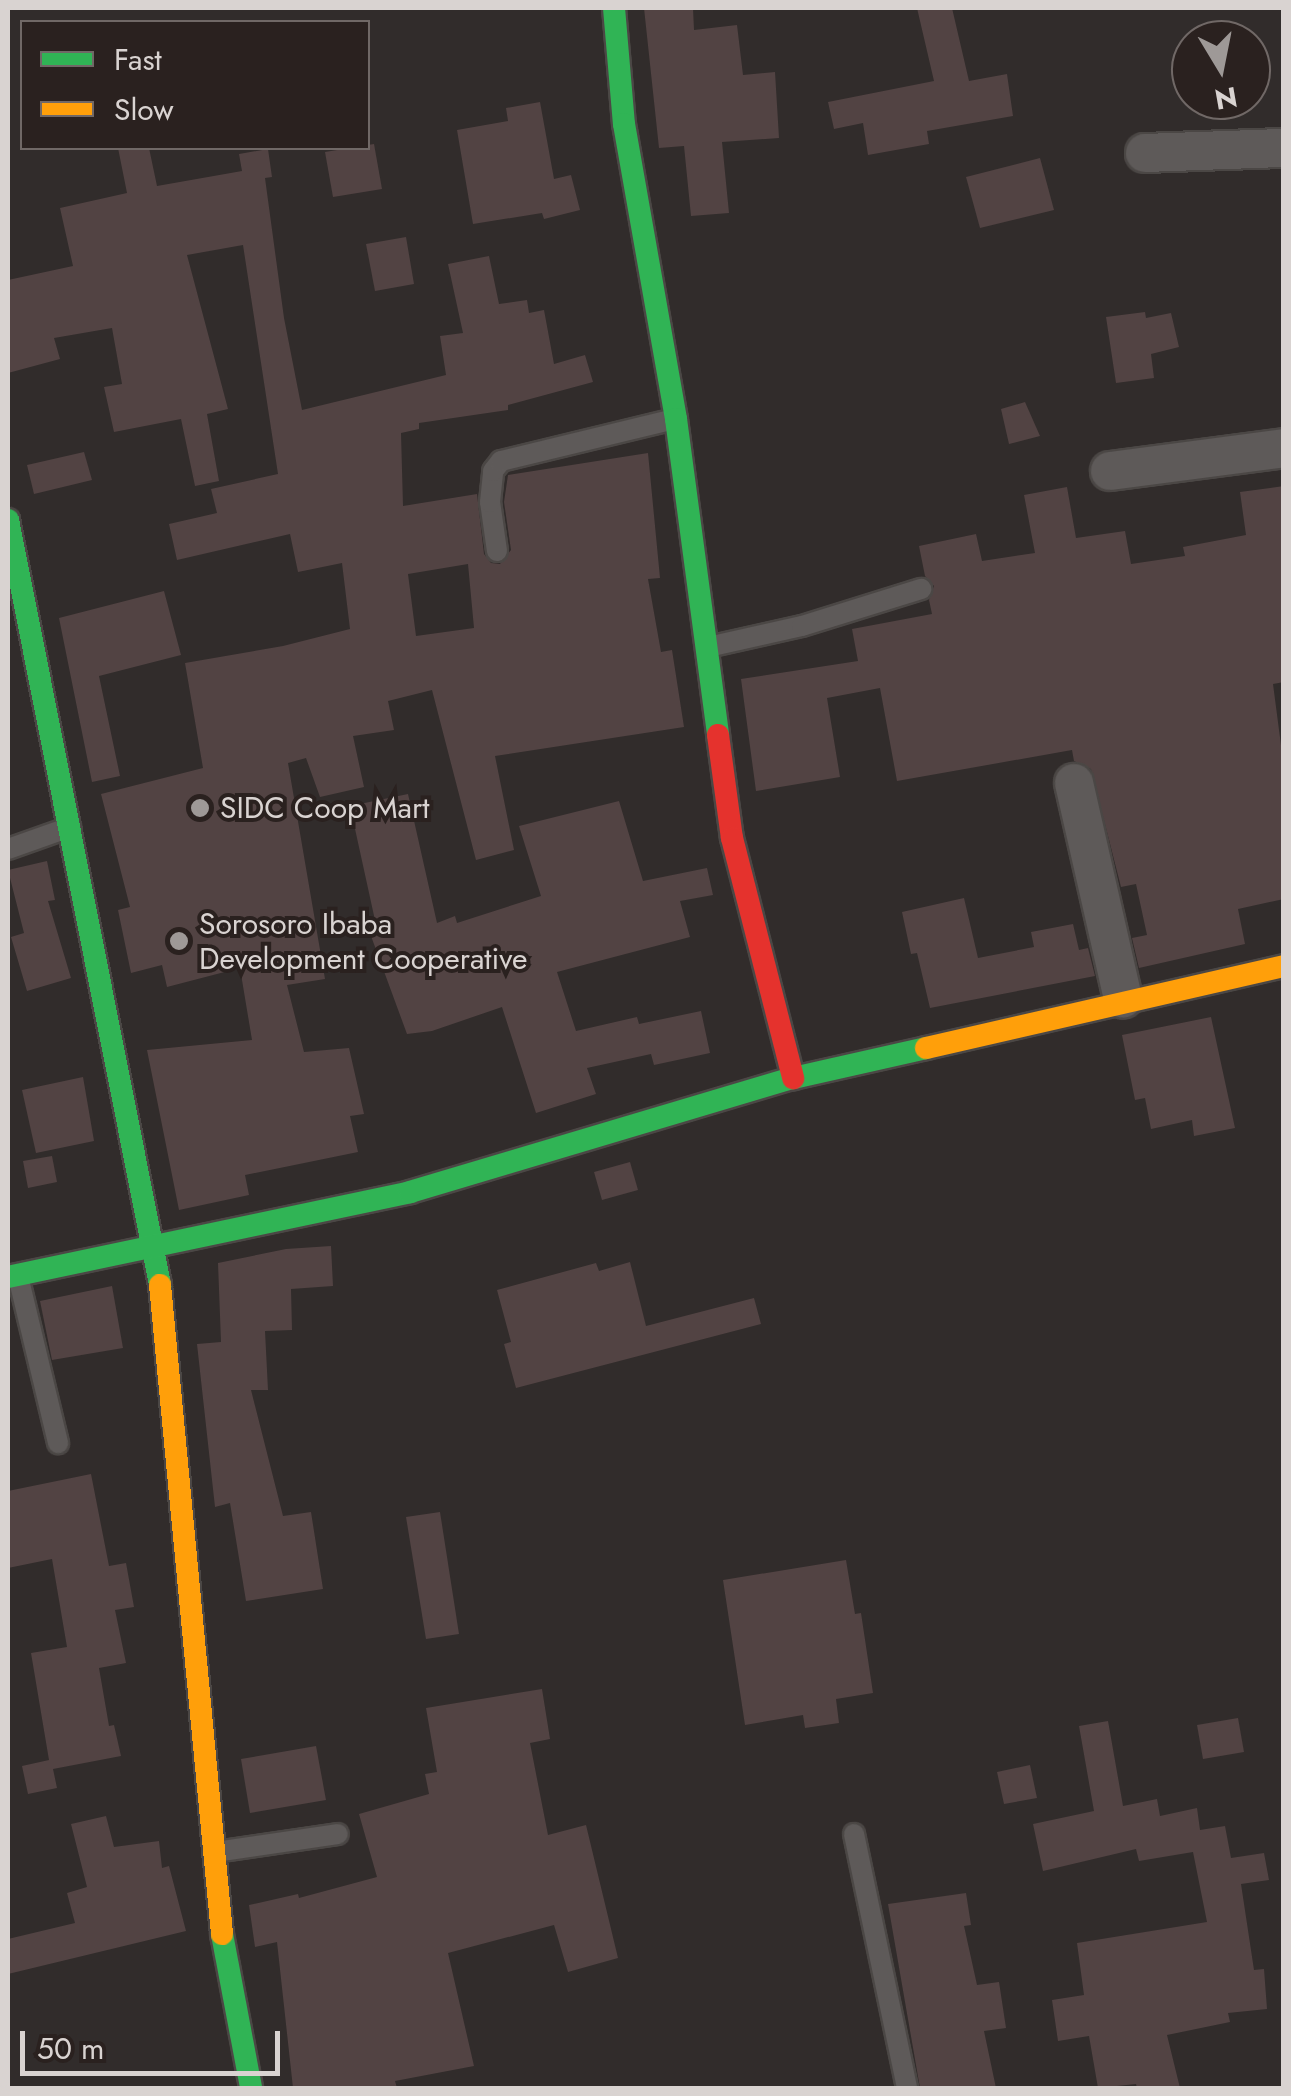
<!DOCTYPE html>
<style>
body{margin:0}
#map{position:relative;width:1291px;height:2096px;overflow:hidden;background:#312c2b;font-family:Jost,sans-serif}
div>[style]{position:absolute}
.building>*{inset:0;background:#524343}
.roads{filter:drop-shadow(2px 0 #4b4745) drop-shadow(-2px 0 #4b4745) drop-shadow(0 2px #4b4745) drop-shadow(0 -2px #4b4745)}
.lane>*{height:20px;margin:-10px;padding:0 10px;transform-origin:10px;border-radius:10px;background:#5e5a59}
.street>*{height:38px;margin:-19px;padding:0 19px;transform-origin:19px;border-radius:19px;background:#5e5a59}
.fast>*{height:22px;margin:-11px;padding:0 11px;transform-origin:11px;border-radius:11px;background:#30b455}
.slow>*{height:22px;margin:-11px;padding:0 11px;transform-origin:11px;border-radius:11px;background:#ff9f0a}
.jam>*{height:22px;margin:-11px;padding:0 11px;transform-origin:11px;border-radius:11px;background:#e5322d}
.dots>*{width:28px;height:28px;translate:-50% -50%;box-sizing:border-box;border:5px solid #2a211f;border-radius:50%}
span{translate:-50% -50%;white-space:nowrap;text-align:center;line-height:1.15;-webkit-text-stroke:8px #2a211f;paint-order:stroke}
.poi-label{font-size:30px;color:#d9d3d1}
.left{translate:0 -50%;text-align:left}
.frame{position:absolute;inset:0;border:10px solid #d9d3d1;pointer-events:none}
.legend{position:absolute;left:20px;top:20px;width:350px;height:130px;box-sizing:border-box;background:#2a211f;border:2px solid #706866;margin:0;padding:12px 18px;list-style:none;font-size:30px;color:#d9d3d1}
.legend li{display:flex;align-items:center;gap:20px;height:50px}
.legend b{width:50px;border:2px solid #706866}
.north{position:absolute;left:1171px;top:20px;width:100px;height:100px;box-sizing:border-box;background:#2a211f;border:2px solid #706866;border-radius:50%;rotate:170deg;font-size:28px;font-weight:700;line-height:40px;text-align:center;color:#d9d3d1}
.north::after{content:'';display:block;margin:auto;width:35px;height:45px;background:#9e9997;clip-path:polygon(50% 0,100% 100%,50% 72%,0 100%)}
.scale{position:absolute;left:20px;top:2031px;width:260px;height:45px;box-sizing:border-box;border:5px solid #d9d3d1;border-top:0;padding-left:12px;font-size:30px;line-height:35px;white-space:nowrap;color:#d9d3d1;-webkit-text-stroke:8px #2a211f;paint-order:stroke}
</style>
<div id="map">
<div class="building">
<div style="clip-path:polygon(644px 8px,693px 8px,694px 30px,737px 25px,743px 75px,775px 72px,779px 138px,722px 142px,729px 213px,691px 216px,684px 146px,659px 148px)"></div>
<div style="clip-path:polygon(917px 8px,952px 8px,969px 81px,1007px 74px,1013px 116px,927px 131px,929px 144px,868px 155px,863px 123px,834px 129px,828px 102px,934px 81px)"></div>
<div style="clip-path:polygon(540px 102px,554px 179px,571px 175px,580px 210px,544px 219px,542px 213px,473px 224px,457px 130px,508px 121px,506px 108px)"></div>
<div style="clip-path:polygon(374px 144px,382px 189px,333px 197px,325px 152px)"></div>
<div style="clip-path:polygon(evenodd,118px 148px,149px 148px,157px 186px,242px 171px,239px 154px,268px 149px,272px 177px,265px 178px,284px 318px,302px 410px,446px 375px,440px 336px,463px 333px,448px 264px,489px 256px,499px 304px,527px 300px,529px 313px,544px 310px,554px 364px,585px 355px,593px 382px,508px 405px,508px 410px,419px 423px,419px 429px,401px 433px,403px 506px,477px 494px,484px 554px,491px 563px,500px 564px,511px 550px,504px 502px,508px 475px,648px 453px,660px 578px,648px 579px,661px 652px,672px 650px,684px 727px,495px 756px,514px 850px,476px 860px,432px 690px,388px 701px,394px 730px,353px 736px,364px 787px,320px 797px,306px 758px,288px 763px,325px 979px,287px 985px,304px 1052px,349px 1048px,364px 1114px,350px 1116px,358px 1152px,245px 1175px,249px 1195px,179px 1210px,147px 1050px,252px 1040px,240px 968px,167px 987px,162px 965px,131px 973px,118px 910px,130px 907px,101px 794px,203px 768px,185px 663px,283px 646px,350px 629px,342px 563px,298px 572px,290px 534px,177px 560px,169px 524px,217px 513px,211px 489px,278px 474px,243px 245px,187px 255px,228px 409px,207px 414px,219px 481px,195px 486px,181px 419px,114px 432px,104px 387px,122px 384px,112px 328px,54px 338px,60px 359px,8px 373px,8px 280px,73px 266px,60px 208px,127px 193px,118px 148px,468px 564px,474px 628px,416px 636px,408px 574px,468px 564px)"></div>
<div style="clip-path:polygon(1040px 158px,1054px 210px,980px 228px,966px 177px)"></div>
<div style="clip-path:polygon(406px 237px,414px 284px,375px 291px,366px 244px)"></div>
<div style="clip-path:polygon(1145px 312px,1146px 318px,1171px 313px,1179px 347px,1151px 354px,1154px 378px,1116px 383px,1106px 317px)"></div>
<div style="clip-path:polygon(1025px 402px,1040px 436px,1009px 444px,1001px 409px)"></div>
<div style="clip-path:polygon(84px 452px,92px 480px,34px 494px,27px 465px)"></div>
<div style="clip-path:polygon(1284px 486px,1284px 682px,1273px 684px,1284px 768px,1284px 899px,1238px 909px,1245px 944px,1139px 968px,1132px 938px,1147px 935px,1136px 884px,1121px 887px,1091px 769px,1074px 761px,1072px 750px,897px 781px,880px 688px,827px 698px,840px 777px,756px 791px,741px 679px,858px 661px,852px 629px,932px 614px,929px 600px,934px 586px,925px 576px,919px 546px,976px 534px,982px 561px,1035px 553px,1024px 495px,1067px 487px,1076px 538px,1125px 531px,1131px 564px,1185px 556px,1183px 547px,1246px 535px,1240px 492px)"></div>
<div style="clip-path:polygon(164px 591px,181px 655px,99px 676px,120px 776px,92px 782px,59px 618px)"></div>
<div style="clip-path:polygon(408px 794px,437px 923px,455px 916px,457px 923px,541px 896px,519px 826px,619px 801px,643px 881px,707px 868px,713px 895px,680px 901px,690px 937px,557px 972px,576px 1031px,637px 1017px,639px 1024px,701px 1011px,710px 1053px,654px 1065px,651px 1054px,587px 1068px,596px 1094px,536px 1113px,502px 1007px,432px 1031px,407px 1034px,371px 936px,378px 934px,350px 806px)"></div>
<div style="clip-path:polygon(47px 861px,55px 900px,48px 901px,71px 978px,27px 991px,11px 937px,24px 933px,8px 870px)"></div>
<div style="clip-path:polygon(964px 898px,978px 958px,1034px 947px,1031px 932px,1073px 924px,1079px 950px,1088px 948px,1095px 976px,930px 1008px,917px 953px,911px 954px,902px 912px)"></div>
<div style="clip-path:polygon(1211px 1017px,1235px 1128px,1194px 1136px,1192px 1120px,1151px 1129px,1145px 1098px,1135px 1100px,1122px 1035px)"></div>
<div style="clip-path:polygon(83px 1077px,94px 1141px,36px 1153px,22px 1090px)"></div>
<div style="clip-path:polygon(52px 1156px,57px 1182px,28px 1188px,23px 1161px)"></div>
<div style="clip-path:polygon(630px 1162px,638px 1190px,602px 1200px,594px 1172px)"></div>
<div style="clip-path:polygon(331px 1246px,333px 1286px,291px 1289px,292px 1330px,265px 1331px,268px 1390px,251px 1390px,283px 1516px,311px 1512px,323px 1589px,246px 1601px,230px 1503px,215px 1507px,197px 1344px,221px 1342px,218px 1263px,286px 1249px)"></div>
<div style="clip-path:polygon(630px 1262px,646px 1326px,754px 1298px,761px 1324px,516px 1388px,504px 1344px,511px 1342px,497px 1290px,596px 1263px,599px 1271px)"></div>
<div style="clip-path:polygon(112px 1286px,123px 1348px,52px 1360px,40px 1301px)"></div>
<div style="clip-path:polygon(91px 1474px,109px 1566px,126px 1563px,134px 1607px,115px 1610px,126px 1663px,99px 1668px,109px 1726px,114px 1725px,121px 1756px,53px 1769px,57px 1788px,28px 1794px,22px 1766px,49px 1760px,31px 1653px,67px 1647px,52px 1559px,8px 1568px,8px 1491px)"></div>
<div style="clip-path:polygon(440px 1512px,459px 1634px,426px 1639px,406px 1517px)"></div>
<div style="clip-path:polygon(846px 1560px,855px 1614px,861px 1613px,873px 1693px,836px 1699px,839px 1723px,805px 1728px,803px 1715px,745px 1725px,723px 1580px)"></div>
<div style="clip-path:polygon(542px 1689px,550px 1739px,530px 1743px,548px 1835px,586px 1825px,618px 1958px,568px 1972px,554px 1925px,448px 1953px,474px 2066px,395px 2081px,397px 2088px,293px 2088px,277px 1942px,255px 1947px,249px 1905px,298px 1894px,299px 1898px,377px 1877px,359px 1814px,429px 1794px,425px 1774px,437px 1772px,426px 1708px)"></div>
<div style="clip-path:polygon(1238px 1718px,1244px 1752px,1203px 1759px,1197px 1725px)"></div>
<div style="clip-path:polygon(1108px 1721px,1123px 1806px,1157px 1799px,1160px 1816px,1197px 1808px,1200px 1830px,1225px 1826px,1231px 1858px,1264px 1853px,1269px 1880px,1241px 1884px,1254px 1970px,1264px 1969px,1267px 2009px,1228px 2013px,1230px 2022px,1167px 2035px,1180px 2088px,1137px 2088px,1136px 2084px,1098px 2088px,1089px 2036px,1058px 2041px,1052px 2000px,1084px 1995px,1077px 1943px,1207px 1922px,1193px 1852px,1139px 1861px,1136px 1849px,1043px 1871px,1033px 1824px,1094px 1811px,1079px 1726px)"></div>
<div style="clip-path:polygon(316px 1746px,326px 1800px,250px 1813px,241px 1759px)"></div>
<div style="clip-path:polygon(1030px 1765px,1037px 1798px,1004px 1804px,997px 1772px)"></div>
<div style="clip-path:polygon(106px 1816px,114px 1847px,159px 1841px,162px 1868px,169px 1866px,186px 1931px,8px 1974px,8px 1939px,75px 1923px,67px 1893px,87px 1887px,71px 1824px)"></div>
<div style="clip-path:polygon(966px 1893px,971px 1925px,964px 1926px,977px 1985px,999px 1982px,1006px 2028px,984px 2031px,996px 2088px,920px 2088px,888px 1904px)"></div>
</div>
<div class="roads">
<div class="lane">
<div style="left:497px;top:551px;width:49px;rotate:-98.1deg"></div>
<div style="left:490px;top:502px;width:31px;rotate:-84deg"></div>
<div style="left:493px;top:471px;width:13px;rotate:-51deg"></div>
<div style="left:501px;top:461px;width:178px;rotate:-13.6deg"></div>
<div style="left:708px;top:647px;width:96px;rotate:-12.6deg"></div>
<div style="left:802px;top:626px;width:125px;rotate:-17.3deg"></div>
<div style="left:8px;top:849px;width:66px;rotate:-19.5deg"></div>
<div style="left:18px;top:1276px;width:172px;rotate:76.5deg"></div>
<div style="left:854px;top:1834px;width:259px;rotate:78.2deg"></div>
<div style="left:216px;top:1852px;width:123px;rotate:-8.4deg"></div>
</div>
<div class="street">
<div style="left:1145px;top:153px;width:139px;rotate:-2.1deg"></div>
<div style="left:1110px;top:471px;width:176px;rotate:-7.5deg"></div>
<div style="left:1074px;top:783px;width:221px;rotate:77.2deg"></div>
</div>
<div class="fast">
<div style="left:614px;top:8px;width:116px;rotate:85.1deg"></div>
<div style="left:624px;top:124px;width:300px;rotate:80deg"></div>
<div style="left:676px;top:419px;width:319px;rotate:82.4deg"></div>
<div style="left:8px;top:520px;width:780px;rotate:78.76deg"></div>
<div style="left:8px;top:1277px;width:411px;rotate:-11.9deg"></div>
<div style="left:410px;top:1192px;width:400px;rotate:-16.6deg"></div>
<div style="left:793px;top:1078px;width:136px;rotate:-12.7deg"></div>
<div style="left:222px;top:1934px;width:157px;rotate:79.3deg"></div>
</div>
<div class="slow">
<div style="left:926px;top:1048px;width:367px;rotate:-12.9deg"></div>
<div style="left:160px;top:1285px;width:652px;rotate:84.54deg"></div>
</div>
<div class="jam">
<div style="left:718px;top:735px;width:104px;rotate:82.3deg"></div>
<div style="left:732px;top:838px;width:248px;rotate:75.7deg"></div>
</div>
</div>
<div class="dots">
<div style="left:200px;top:808px;background:#9e9997"></div>
<div style="left:179px;top:941px;background:#9e9997"></div>
</div>
<div class="poi-label">
<span class="left" style="left:220px;top:808px">SIDC Coop Mart</span>
<span class="left" style="left:199px;top:941px">Sorosoro Ibaba<br>Development Cooperative</span>
</div>
<div class="frame"></div>
<ul class="legend">
<li><b style="height:12px;background:#30b455"></b>Fast</li>
<li><b style="height:12px;background:#ff9f0a"></b>Slow</li>
</ul>
<div class="north">N</div>
<div class="scale">50 m</div>
</div>
